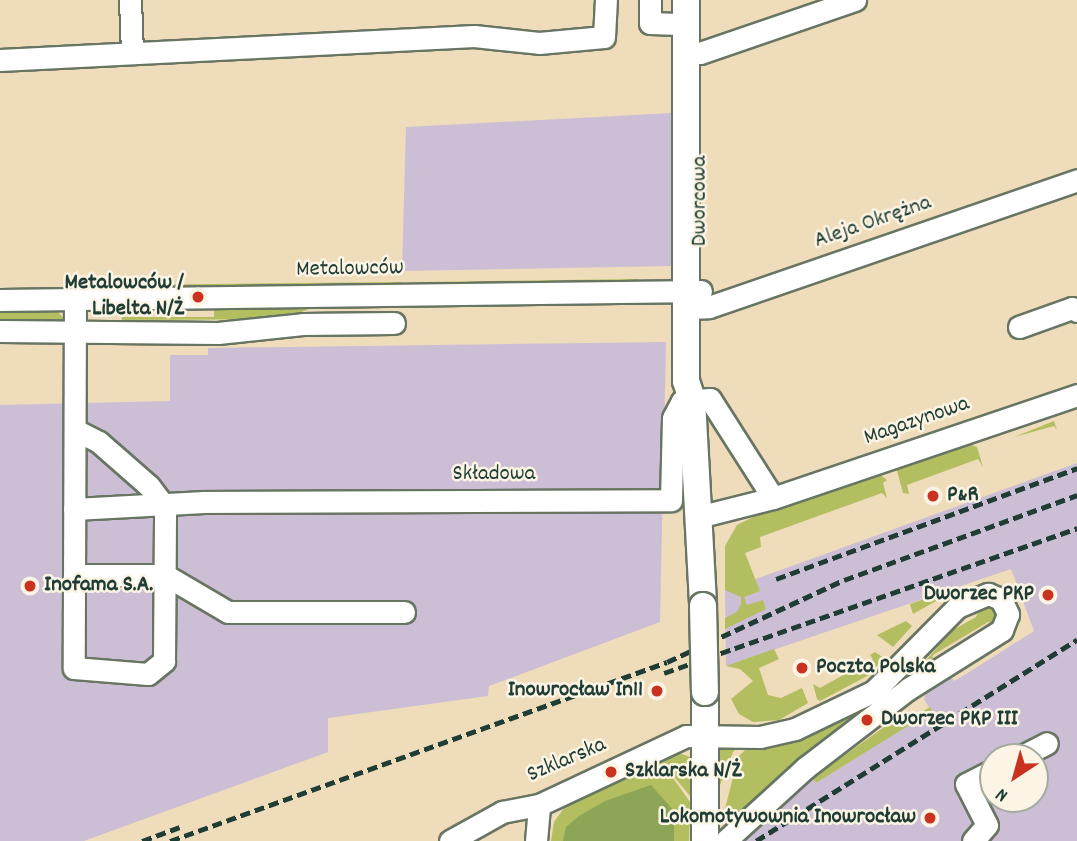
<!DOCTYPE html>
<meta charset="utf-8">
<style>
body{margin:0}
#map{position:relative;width:1077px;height:841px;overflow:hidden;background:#efdcbb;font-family:Dekko,sans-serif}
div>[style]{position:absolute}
.industrial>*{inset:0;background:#ccbed4}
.green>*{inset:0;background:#b2be5f}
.forest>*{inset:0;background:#8da556}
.roads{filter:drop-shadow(2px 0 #687563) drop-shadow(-2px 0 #687563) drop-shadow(0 2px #687563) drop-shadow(0 -2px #687563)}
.minor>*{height:21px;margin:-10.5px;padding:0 10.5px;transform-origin:10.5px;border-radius:10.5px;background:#fff}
.major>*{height:26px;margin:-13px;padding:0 13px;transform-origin:13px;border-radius:13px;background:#fff}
.rail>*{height:4.5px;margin-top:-2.25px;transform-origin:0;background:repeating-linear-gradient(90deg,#1f3d34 0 10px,transparent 0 15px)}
.bridges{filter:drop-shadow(2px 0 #687563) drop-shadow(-2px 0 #687563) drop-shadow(0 2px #687563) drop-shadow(0 -2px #687563)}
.major-bridge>*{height:26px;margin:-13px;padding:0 13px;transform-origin:13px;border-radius:13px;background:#fff}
.dots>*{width:19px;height:19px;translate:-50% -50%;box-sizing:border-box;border:4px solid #fcf5e5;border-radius:50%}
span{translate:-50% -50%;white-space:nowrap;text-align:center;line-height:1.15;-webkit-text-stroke:5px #fcf5e5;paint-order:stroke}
.street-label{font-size:23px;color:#1f3d34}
.poi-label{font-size:23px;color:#1f3d34;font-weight:700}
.right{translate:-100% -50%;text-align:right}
.left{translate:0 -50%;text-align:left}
.north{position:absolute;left:979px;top:743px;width:70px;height:70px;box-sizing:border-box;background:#fcf5e5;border:2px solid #a4ab9e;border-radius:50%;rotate:216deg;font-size:19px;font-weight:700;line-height:28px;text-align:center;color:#1f3d34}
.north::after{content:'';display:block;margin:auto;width:24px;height:32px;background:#c8321e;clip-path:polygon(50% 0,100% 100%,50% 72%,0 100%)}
</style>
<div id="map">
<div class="industrial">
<div style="clip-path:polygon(672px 113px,673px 266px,402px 271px,406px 127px)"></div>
<div style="clip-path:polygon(666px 342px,660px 622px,489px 686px,488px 696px,328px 718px,328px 752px,84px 841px,0 841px,0 405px,170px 401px,170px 355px,208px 355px,208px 348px)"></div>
<div style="clip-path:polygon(evenodd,1077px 463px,1077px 841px,739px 841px,812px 775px,816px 783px,931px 711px,924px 699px,926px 692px,951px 677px,954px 681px,966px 674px,1034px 631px,1011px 569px,726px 666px,725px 590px,1077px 463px,993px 757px,1035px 757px,1035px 799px,993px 799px,993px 757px)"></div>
</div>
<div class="green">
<div style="clip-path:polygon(638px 279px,633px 285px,420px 287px,418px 282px)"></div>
<div style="clip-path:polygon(402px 282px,398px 286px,122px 291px,126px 285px)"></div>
<div style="clip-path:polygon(251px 304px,319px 305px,284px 319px,122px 320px,122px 317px,214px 317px,214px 310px)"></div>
<div style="clip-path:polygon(0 307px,55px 308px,64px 319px,60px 323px,0 320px)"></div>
<div style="clip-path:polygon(1054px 421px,1057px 430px,1054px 426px,1014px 437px)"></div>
<div style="clip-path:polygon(966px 443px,977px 447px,983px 467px,978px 459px,907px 485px,909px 494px,903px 493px,896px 467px)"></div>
<div style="clip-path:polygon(878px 473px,887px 480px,883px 483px,887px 498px,882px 493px,760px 537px,761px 547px,745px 553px,760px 591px,744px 597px,747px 605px,763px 600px,766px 609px,725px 629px,725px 618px,737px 612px,741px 604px,741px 597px,725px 590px,725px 546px,737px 525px,775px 506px)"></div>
<div style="clip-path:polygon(944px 592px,945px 596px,913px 614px,910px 604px)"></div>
<div style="clip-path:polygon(982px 604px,995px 610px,997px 624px,988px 622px,933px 655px,930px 669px,743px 813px,725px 809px,738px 757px,749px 746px,906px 668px,919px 668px,953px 630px,976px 617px)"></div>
<div style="clip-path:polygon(906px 621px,912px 626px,893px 647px,877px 635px)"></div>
<div style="clip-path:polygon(774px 649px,779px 659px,759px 668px,768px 695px,781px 698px,802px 688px,808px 703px,779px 720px,753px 722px,739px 714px,731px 699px,753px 681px,740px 669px,726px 666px)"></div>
<div style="clip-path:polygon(875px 652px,884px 658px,869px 675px,820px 701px,817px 699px,813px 684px,820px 688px,827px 684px,873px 659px,870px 655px)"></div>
<div style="clip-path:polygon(930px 707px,932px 711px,816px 783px,813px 778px,901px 715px,907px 721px)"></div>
<div style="clip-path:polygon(740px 744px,733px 752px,717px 793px,719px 746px)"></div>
<div style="clip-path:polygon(676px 752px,690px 757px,690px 796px,671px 773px,652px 763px)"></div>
<div style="clip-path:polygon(647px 765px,673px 778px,690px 802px,689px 841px,551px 841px,554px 822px,567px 804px)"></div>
</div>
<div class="forest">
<div style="clip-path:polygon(651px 785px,674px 811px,674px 841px,563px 841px,566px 827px,579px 816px,605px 801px)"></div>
</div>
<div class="roads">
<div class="minor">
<div style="left:130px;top:0;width:53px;rotate:87.8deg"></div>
<div style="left:650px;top:0;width:23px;rotate:90deg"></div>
<div style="left:650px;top:23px;width:36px;rotate:2deg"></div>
<div style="left:686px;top:53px;width:14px"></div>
<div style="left:700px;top:53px;width:164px;rotate:-18.9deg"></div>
<div style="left:0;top:60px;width:475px;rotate:-2.9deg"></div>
<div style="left:474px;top:36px;width:65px;rotate:6.1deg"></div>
<div style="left:539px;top:43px;width:65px;rotate:-5.3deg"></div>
<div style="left:604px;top:37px;width:37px;rotate:-87deg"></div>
<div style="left:75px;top:299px;width:369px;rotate:90.2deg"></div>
<div style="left:74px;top:668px;width:74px;rotate:4.6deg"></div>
<div style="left:148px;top:674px;width:21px;rotate:-39deg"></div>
<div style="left:164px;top:661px;width:154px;rotate:-89.6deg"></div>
<div style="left:165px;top:507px;width:26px;rotate:-127deg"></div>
<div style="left:149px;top:486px;width:67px;rotate:-138.7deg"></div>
<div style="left:99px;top:442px;width:27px;rotate:-153deg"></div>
<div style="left:0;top:300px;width:701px;rotate:-0.74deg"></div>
<div style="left:685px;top:308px;width:24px;rotate:-2deg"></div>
<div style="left:709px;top:307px;width:389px;rotate:-19deg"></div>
<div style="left:1019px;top:327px;width:56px;rotate:-19.7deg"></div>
<div style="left:1072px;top:308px;width:6px;rotate:31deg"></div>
<div style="left:0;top:331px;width:218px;rotate:0.5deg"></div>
<div style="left:218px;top:333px;width:85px;rotate:-6deg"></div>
<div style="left:303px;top:324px;width:91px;rotate:-0.6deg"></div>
<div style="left:74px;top:509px;width:130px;rotate:-3.1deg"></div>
<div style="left:204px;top:502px;width:467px;rotate:-0.2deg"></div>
<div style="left:671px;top:500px;width:82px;rotate:-88.6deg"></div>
<div style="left:673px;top:418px;width:19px;rotate:-62deg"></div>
<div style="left:682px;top:401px;width:28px;rotate:-4deg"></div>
<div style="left:710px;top:399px;width:117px;rotate:57.5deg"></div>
<div style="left:773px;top:498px;width:321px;rotate:-18.7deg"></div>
<div style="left:698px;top:517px;width:77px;rotate:-14.2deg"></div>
<div style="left:74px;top:575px;width:91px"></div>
<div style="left:165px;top:575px;width:73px;rotate:30.4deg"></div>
<div style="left:228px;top:612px;width:176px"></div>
<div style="left:1020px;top:757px;width:30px;rotate:-27deg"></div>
<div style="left:450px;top:841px;width:60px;rotate:-29.1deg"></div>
<div style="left:502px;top:812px;width:38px;rotate:-11deg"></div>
<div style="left:539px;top:805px;width:162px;rotate:-25.1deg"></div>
<div style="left:686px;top:736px;width:74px;rotate:0.8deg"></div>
<div style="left:760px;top:737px;width:36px;rotate:-13deg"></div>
<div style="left:795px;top:729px;width:88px;rotate:-25.7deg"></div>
<div style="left:874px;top:691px;width:118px;rotate:-45.3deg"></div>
<div style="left:957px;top:607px;width:34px;rotate:-23deg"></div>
<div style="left:988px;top:594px;width:14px;rotate:21deg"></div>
<div style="left:1001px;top:599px;width:17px;rotate:65deg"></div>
<div style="left:1008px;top:614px;width:17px;rotate:111deg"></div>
<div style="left:1002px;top:630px;width:111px;rotate:147.9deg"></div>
<div style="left:908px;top:689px;width:130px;rotate:142.5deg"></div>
<div style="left:805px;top:768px;width:108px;rotate:137.6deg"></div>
<div style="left:536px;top:841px;width:36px;rotate:-85deg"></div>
<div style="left:973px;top:841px;width:21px;rotate:-49deg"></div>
<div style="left:987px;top:825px;width:46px;rotate:-117.1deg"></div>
<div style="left:966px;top:784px;width:30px;rotate:-27deg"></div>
</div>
<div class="major">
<div style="left:686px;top:0;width:381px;rotate:90deg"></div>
<div style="left:686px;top:381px;width:20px;rotate:72deg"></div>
<div style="left:692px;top:400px;width:206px;rotate:86.9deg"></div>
<div style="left:705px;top:692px;width:149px;rotate:90deg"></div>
</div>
</div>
<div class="rail">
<div style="left:776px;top:579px;width:321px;rotate:-20.2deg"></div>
<div style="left:664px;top:673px;width:438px;rotate:-19.3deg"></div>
<div style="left:142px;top:841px;width:40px;rotate:-20.2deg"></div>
<div style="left:170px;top:841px;width:528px;rotate:-19.81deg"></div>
<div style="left:667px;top:662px;width:195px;rotate:-24.9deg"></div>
<div style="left:844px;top:580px;width:248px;rotate:-20deg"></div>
<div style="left:756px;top:841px;width:379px;rotate:-32.1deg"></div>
</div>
<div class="bridges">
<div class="major-bridge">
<div style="left:703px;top:606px;width:86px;rotate:88.7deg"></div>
</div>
</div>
<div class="dots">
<div style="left:198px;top:297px;background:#c8321e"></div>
<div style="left:933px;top:496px;background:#c8321e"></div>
<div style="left:30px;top:586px;background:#c8321e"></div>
<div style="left:1048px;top:595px;background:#c8321e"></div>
<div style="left:802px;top:668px;background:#c8321e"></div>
<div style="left:657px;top:691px;background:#c8321e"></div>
<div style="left:867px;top:720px;background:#c8321e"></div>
<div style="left:611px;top:772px;background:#c8321e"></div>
<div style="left:930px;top:818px;background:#c8321e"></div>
</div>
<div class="street-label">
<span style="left:701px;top:201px;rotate:-90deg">Dworcowa</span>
<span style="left:873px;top:223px;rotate:-19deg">Aleja Okrężna</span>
<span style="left:350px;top:270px;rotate:-1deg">Metalowców</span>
<span style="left:917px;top:422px;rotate:-19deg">Magazynowa</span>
<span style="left:494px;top:475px">Składowa</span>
<span style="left:567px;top:761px;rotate:-23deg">Szklarska</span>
</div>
<div class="poi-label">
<span class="right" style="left:184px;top:297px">Metalowców /<br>Libelta N/Ż</span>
<span class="left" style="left:947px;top:496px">P&amp;R</span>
<span class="left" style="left:44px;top:586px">Inofama S.A.</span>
<span class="right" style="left:1034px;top:595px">Dworzec PKP</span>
<span class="left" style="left:816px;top:668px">Poczta Polska</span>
<span class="right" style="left:643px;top:691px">Inowrocław In11</span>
<span class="left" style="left:881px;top:720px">Dworzec PKP III</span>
<span class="left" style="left:625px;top:772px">Szklarska N/Ż</span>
<span class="right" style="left:916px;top:818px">Lokomotywownia Inowrocław</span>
</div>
<div class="north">N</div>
</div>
